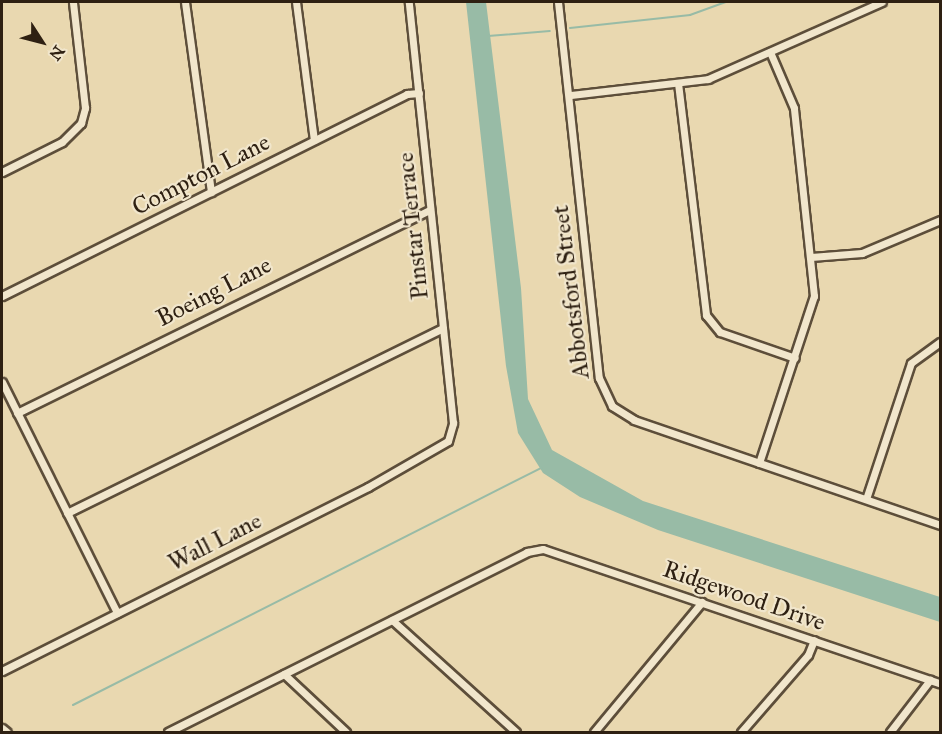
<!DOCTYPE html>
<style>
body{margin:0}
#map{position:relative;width:942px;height:734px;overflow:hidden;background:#e9d8b0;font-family:"IM FELL Great Primer",serif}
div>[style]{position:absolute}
.water>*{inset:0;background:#98bba6}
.stream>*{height:2px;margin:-1px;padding:0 1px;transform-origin:1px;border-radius:1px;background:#98bba6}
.roads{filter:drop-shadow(2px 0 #5d4e3a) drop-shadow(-2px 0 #5d4e3a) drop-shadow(0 2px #5d4e3a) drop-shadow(0 -2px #5d4e3a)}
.street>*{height:7px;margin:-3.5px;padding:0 3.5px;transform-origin:3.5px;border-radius:3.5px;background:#f1e6cc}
span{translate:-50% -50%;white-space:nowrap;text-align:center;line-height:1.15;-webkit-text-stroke:4.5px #f1e6cc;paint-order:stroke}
.street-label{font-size:24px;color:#2e2012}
.frame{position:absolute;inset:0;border:3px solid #2e2012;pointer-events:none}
.north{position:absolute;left:12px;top:12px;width:60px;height:60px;-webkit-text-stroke:4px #f1e6cc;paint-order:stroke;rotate:126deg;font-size:16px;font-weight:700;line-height:24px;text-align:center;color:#2e2012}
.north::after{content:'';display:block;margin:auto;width:21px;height:27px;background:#2e2012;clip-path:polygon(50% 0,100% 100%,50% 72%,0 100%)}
</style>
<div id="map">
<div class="water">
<div style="clip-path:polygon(466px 2px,486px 2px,521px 288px,528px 399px,552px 450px,643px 501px,940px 597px,940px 622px,658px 530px,580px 497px,543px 473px,518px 433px,506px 366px)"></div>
</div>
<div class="stream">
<div style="left:570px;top:28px;width:121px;rotate:-6.2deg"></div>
<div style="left:690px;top:15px;width:38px;rotate:-20deg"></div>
<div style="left:488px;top:36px;width:62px;rotate:-4.6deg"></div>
<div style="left:73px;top:705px;width:525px;rotate:-26.86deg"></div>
</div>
<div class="roads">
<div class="street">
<div style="left:185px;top:2px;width:192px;rotate:82.2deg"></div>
<div style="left:296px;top:2px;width:139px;rotate:82.6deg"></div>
<div style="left:558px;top:2px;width:378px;rotate:83.8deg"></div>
<div style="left:599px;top:378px;width:31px;rotate:65deg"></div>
<div style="left:612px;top:406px;width:26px;rotate:32deg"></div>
<div style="left:634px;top:420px;width:324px;rotate:18.9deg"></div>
<div style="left:678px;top:83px;width:234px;rotate:83.1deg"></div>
<div style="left:706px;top:315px;width:22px;rotate:51deg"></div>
<div style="left:720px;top:332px;width:79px;rotate:19.1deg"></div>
<div style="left:570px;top:95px;width:139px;rotate:-6.6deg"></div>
<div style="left:708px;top:79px;width:190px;rotate:-23.9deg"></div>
<div style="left:2px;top:172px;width:67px;rotate:-26.6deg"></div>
<div style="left:62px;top:142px;width:27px;rotate:-45deg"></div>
<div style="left:81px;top:123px;width:16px;rotate:-75deg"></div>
<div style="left:85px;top:108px;width:107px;rotate:-96.5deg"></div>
<div style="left:811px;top:257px;width:51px;rotate:-4.5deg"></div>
<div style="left:862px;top:253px;width:85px;rotate:-22.9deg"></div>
<div style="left:2px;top:296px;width:453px;rotate:-26.5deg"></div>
<div style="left:407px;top:94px;width:12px;rotate:-5deg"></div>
<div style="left:2px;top:382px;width:258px;rotate:63.5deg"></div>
<div style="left:17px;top:413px;width:460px;rotate:-26.2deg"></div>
<div style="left:759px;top:463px;width:176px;rotate:-71.8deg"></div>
<div style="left:814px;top:296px;width:189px;rotate:-96.1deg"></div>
<div style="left:794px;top:108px;width:61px;rotate:-113.2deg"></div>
<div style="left:866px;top:499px;width:143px;rotate:-71.7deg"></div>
<div style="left:911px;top:363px;width:36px;rotate:-36deg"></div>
<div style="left:67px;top:513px;width:419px;rotate:-26.2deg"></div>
<div style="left:392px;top:620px;width:167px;rotate:42.1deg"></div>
<div style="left:2px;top:671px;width:410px;rotate:-26.7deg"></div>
<div style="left:368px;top:487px;width:92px;rotate:-29.9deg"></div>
<div style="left:448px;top:441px;width:19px;rotate:-74deg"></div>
<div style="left:453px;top:423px;width:423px;rotate:-96deg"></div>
<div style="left:284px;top:674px;width:85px;rotate:43.1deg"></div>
<div style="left:2px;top:728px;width:6px;rotate:39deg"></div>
<div style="left:168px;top:732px;width:402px;rotate:-26.6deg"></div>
<div style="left:527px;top:552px;width:16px;rotate:-11deg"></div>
<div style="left:543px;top:549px;width:419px;rotate:18.7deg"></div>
<div style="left:594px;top:732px;width:169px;rotate:-50.3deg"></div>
<div style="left:741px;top:732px;width:102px;rotate:-49deg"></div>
<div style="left:808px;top:655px;width:16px;rotate:-68deg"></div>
<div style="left:890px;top:732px;width:66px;rotate:-52.4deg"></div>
</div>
</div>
<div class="street-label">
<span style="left:201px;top:175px;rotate:-27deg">Compton Lane</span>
<span style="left:413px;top:226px;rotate:-96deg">Pinstar Terrace</span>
<span style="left:214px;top:292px;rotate:-27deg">Boeing Lane</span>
<span style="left:571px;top:292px;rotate:-97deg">Abbotsford Street</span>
<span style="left:215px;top:542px;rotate:-27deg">Wall Lane</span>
<span style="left:744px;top:596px;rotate:19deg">Ridgewood Drive</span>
</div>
<div class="frame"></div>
<div class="north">N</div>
</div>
